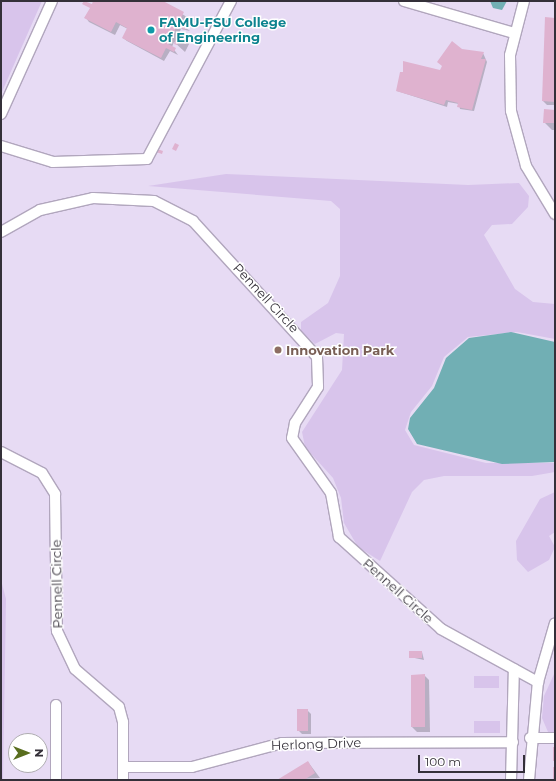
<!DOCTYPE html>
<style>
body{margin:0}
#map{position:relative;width:556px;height:781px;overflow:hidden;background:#e7dbf4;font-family:Montserrat,sans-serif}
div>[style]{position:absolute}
.green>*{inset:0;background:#d8c4eb}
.water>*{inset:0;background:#71afb4}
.shadow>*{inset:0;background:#0003}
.building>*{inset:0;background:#dfb2cf}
.roads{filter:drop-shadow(1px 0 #b1a6bd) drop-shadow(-1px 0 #b1a6bd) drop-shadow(0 1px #b1a6bd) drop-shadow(0 -1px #b1a6bd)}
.minor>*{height:10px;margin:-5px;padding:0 5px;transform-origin:5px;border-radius:5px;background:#fff}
.dots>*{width:11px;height:11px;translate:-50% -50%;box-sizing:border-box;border:2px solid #fff;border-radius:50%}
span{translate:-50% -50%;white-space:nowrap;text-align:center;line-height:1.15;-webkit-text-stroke:3px #fff;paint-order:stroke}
.culture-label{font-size:13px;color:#0d838f;font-weight:700}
.left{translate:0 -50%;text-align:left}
.street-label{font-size:13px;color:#343039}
.education-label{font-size:13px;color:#785e54;font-weight:700}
.frame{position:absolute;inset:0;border:2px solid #343039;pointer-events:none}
.north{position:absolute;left:8px;top:733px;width:40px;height:40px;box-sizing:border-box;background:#fff;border:1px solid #aeacb0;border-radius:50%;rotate:90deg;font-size:11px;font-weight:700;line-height:16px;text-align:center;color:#343039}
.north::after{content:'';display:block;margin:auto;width:14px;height:18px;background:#596e1e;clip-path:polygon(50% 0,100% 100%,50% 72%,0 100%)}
.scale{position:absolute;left:418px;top:755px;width:107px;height:18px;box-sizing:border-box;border:2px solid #343039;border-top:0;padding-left:5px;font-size:12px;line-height:14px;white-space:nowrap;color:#343039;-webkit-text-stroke:3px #fff;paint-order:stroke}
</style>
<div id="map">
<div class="green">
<div style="clip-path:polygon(1px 1px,42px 1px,1px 94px)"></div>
<div style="clip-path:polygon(226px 174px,468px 185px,519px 183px,529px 196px,528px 207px,512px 224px,492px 225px,484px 235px,515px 289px,533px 302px,555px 304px,555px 339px,517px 332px,468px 337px,444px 357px,432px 386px,411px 412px,405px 430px,414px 445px,486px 463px,555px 463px,555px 472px,532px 476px,444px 476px,424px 480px,412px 492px,380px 561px,358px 547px,344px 523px,341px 498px,333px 478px,305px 447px,302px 432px,342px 370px,344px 334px,336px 333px,315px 344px,301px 331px,301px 322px,328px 303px,340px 276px,340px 209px,331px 201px,148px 186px)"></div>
<div style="clip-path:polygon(555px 492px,555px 532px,549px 536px,555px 547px,549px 560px,528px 572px,517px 560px,516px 541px,540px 499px)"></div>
<div style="clip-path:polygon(1px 580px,6px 599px,3px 780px,1px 780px)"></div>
<div style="clip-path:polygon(555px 672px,555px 732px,548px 732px,542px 718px,544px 696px)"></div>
<div style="clip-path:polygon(474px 676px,499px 676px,499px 688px,474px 688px)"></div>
<div style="clip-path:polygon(474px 721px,500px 721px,500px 733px,474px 733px)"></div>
</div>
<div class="water">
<div style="clip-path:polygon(490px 1px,507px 1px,502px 10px,493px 8px)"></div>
<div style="clip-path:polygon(511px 332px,555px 342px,555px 462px,502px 464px,417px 444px,408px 429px,410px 418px,434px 388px,446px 358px,469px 338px)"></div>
</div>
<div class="shadow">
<div style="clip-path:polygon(94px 1px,160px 1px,187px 17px,183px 26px,190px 31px,181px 29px,179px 33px,190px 42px,185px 52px,174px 42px,172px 47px,178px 55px,170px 51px,164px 61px,127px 41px,123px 38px,128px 29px,120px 25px,115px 35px,89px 22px,86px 18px)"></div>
<div style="clip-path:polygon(555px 19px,555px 105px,547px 105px,543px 101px)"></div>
<div style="clip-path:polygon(461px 50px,483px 53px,487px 62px,474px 111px,460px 109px,459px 104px,448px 102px,447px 107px,397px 91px,441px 71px)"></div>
<div style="clip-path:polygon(555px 111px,555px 130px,552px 130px,544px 122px)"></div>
<div style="clip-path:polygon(422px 652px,424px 660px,410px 657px)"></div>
<div style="clip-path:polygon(424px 675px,429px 680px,430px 732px,417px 732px,412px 727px)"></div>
<div style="clip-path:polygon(307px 710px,311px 714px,311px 734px,302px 734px,298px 730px)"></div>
<div style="clip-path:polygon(308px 762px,320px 778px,279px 780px)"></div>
</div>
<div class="building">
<div style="clip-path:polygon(84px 1px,92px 4px,93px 1px,163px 1px,184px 12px,179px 22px,187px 27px,185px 30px,177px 26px,168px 44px,176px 48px,174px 52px,166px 48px,161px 58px,122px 38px,127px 28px,125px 27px,116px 22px,111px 32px,84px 18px,90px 8px,82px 4px)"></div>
<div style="clip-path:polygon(545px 17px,555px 18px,555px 102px,542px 101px)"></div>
<div style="clip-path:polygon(180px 32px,183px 34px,177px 45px,174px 44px)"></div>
<div style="clip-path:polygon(452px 41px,462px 49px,484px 52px,481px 59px,486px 59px,472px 110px,457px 107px,458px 103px,446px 100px,444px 105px,396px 91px,400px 72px,403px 72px,403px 61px,440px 70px,442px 66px,437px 62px)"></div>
<div style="clip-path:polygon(544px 109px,555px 110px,555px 123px,543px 123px)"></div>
<div style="clip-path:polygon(175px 143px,179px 145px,176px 151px,172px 149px)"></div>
<div style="clip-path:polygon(157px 149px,163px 151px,162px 154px,156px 152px)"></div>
<div style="clip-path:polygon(409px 651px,422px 651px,422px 658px,409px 658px)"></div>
<div style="clip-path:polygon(425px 674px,425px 727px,411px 727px,411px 675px)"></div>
<div style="clip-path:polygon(297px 709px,308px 709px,308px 731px,297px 731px)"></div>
<div style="clip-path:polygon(553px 747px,555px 747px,555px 761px,553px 761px)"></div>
<div style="clip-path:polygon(308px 761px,315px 773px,304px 780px,277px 780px)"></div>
<div style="clip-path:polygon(553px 767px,555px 767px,555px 780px,553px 780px)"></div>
</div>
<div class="roads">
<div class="minor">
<div style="left:404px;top:1px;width:115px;rotate:16.2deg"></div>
<div style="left:524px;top:1px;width:56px;rotate:104.5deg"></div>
<div style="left:510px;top:55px;width:56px;rotate:89deg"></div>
<div style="left:511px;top:111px;width:57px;rotate:74.7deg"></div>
<div style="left:526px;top:166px;width:56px;rotate:58.9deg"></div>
<div style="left:1px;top:114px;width:124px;rotate:-65.7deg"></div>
<div style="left:1px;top:146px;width:54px;rotate:17.1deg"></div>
<div style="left:53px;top:162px;width:94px;rotate:-1.8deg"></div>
<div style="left:147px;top:159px;width:179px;rotate:-62deg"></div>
<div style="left:1px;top:232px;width:45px;rotate:-29.4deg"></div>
<div style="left:40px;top:210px;width:54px;rotate:-12.8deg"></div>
<div style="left:93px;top:198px;width:61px;rotate:2.8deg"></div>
<div style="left:154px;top:201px;width:44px;rotate:27.1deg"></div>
<div style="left:193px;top:221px;width:184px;rotate:47.6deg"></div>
<div style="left:317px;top:357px;width:30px;rotate:88deg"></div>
<div style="left:318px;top:387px;width:43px;rotate:122.6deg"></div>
<div style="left:295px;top:423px;width:15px;rotate:101deg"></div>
<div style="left:292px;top:438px;width:67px;rotate:54.7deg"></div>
<div style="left:331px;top:493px;width:45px;rotate:79.7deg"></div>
<div style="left:339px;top:537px;width:137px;rotate:42deg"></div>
<div style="left:441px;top:629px;width:111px;rotate:28.7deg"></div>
<div style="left:1px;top:452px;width:46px;rotate:27.1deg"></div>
<div style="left:42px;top:473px;width:25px;rotate:58deg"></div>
<div style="left:55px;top:494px;width:137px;rotate:89.2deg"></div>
<div style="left:57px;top:631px;width:42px;rotate:64.7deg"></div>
<div style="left:75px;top:669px;width:58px;rotate:40.8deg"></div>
<div style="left:119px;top:707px;width:16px;rotate:75deg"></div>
<div style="left:123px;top:722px;width:58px;rotate:90deg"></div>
<div style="left:530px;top:738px;width:25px"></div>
<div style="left:123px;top:767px;width:69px"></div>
<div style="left:192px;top:767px;width:93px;rotate:-14.9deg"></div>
<div style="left:282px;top:743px;width:231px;rotate:-0.2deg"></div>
<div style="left:56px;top:780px;width:75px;rotate:-90deg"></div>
<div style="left:511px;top:780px;width:111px;rotate:-88.5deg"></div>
<div style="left:529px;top:780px;width:98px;rotate:-84.8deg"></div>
<div style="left:538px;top:682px;width:61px;rotate:-73.9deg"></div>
</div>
</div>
<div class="dots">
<div style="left:151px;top:30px;background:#0f9aa8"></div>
<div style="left:278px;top:350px;background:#8d6e63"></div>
</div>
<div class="culture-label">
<span class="left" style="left:159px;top:30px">FAMU-FSU College<br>of Engineering</span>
</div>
<div class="street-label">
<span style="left:266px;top:298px;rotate:47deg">Pennell Circle</span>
<span style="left:57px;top:584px;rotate:-91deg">Pennell Circle</span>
<span style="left:398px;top:591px;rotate:42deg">Pennell Circle</span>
<span style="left:316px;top:744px;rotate:-2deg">Herlong Drive</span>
</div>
<div class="education-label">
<span class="left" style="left:286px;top:350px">Innovation Park</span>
</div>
<div class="frame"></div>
<div class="north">N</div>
<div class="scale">100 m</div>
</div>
